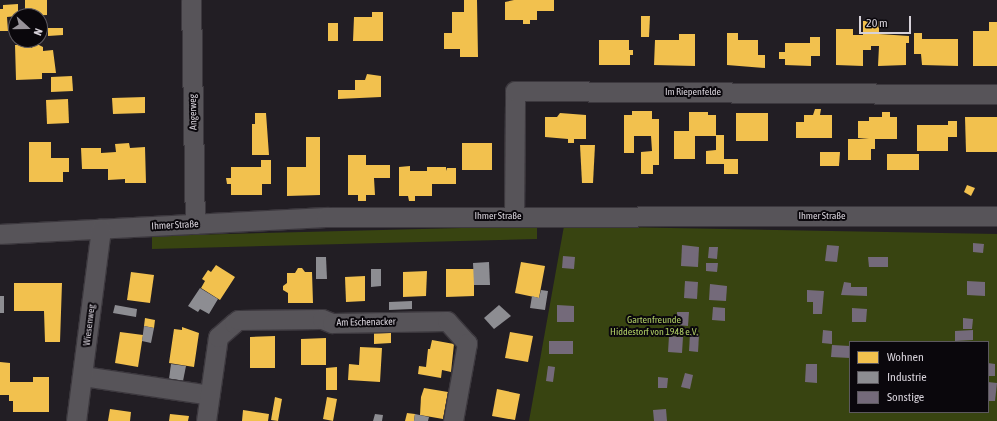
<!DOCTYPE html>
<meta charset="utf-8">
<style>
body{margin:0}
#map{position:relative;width:997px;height:421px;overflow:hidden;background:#221e24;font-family:"Asap Condensed",sans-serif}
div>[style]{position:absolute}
.green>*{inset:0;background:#384411}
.homes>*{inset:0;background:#f2c14e}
.industry>*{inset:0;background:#8d8d92}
.building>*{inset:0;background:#746a7a}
.roads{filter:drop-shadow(1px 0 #3c383e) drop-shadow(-1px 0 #3c383e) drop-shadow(0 1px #3c383e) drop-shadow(0 -1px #3c383e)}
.minor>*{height:19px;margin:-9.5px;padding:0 9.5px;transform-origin:9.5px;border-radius:9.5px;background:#575459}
span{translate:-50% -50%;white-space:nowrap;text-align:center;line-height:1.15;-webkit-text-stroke:4px #0a070c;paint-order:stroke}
.street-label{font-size:10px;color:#d7d2da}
.park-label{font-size:10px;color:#aecc64}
.legend{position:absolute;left:849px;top:341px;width:140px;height:72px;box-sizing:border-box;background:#0a070c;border:1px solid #5c585e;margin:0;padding:5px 7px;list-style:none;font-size:12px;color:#d7d2da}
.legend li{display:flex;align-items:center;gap:8px;height:20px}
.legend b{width:20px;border:1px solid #5c585e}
.north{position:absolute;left:8px;top:8px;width:40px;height:40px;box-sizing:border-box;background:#0a070c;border:1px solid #5c585e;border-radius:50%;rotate:111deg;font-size:11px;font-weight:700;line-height:16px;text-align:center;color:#d7d2da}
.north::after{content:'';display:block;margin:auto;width:14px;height:18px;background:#98939a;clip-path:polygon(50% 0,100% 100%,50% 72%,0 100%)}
.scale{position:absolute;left:859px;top:16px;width:52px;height:18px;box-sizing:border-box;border:2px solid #d7d2da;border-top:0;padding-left:5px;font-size:12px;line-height:14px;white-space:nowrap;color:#d7d2da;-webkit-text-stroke:3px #0a070c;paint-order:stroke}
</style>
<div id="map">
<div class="green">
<div style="clip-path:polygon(537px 226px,537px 239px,152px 249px,152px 236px)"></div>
<div style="clip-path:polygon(evenodd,564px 226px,997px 234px,997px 421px,529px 421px,564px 226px,850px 342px,988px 342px,988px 412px,850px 412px,850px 342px)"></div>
</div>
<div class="homes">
<div style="clip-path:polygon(25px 0,47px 0,47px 15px,25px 16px)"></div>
<div style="clip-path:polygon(464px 0,477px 0,478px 57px,460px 57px,460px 49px,444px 49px,444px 33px,452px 33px,452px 12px,464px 12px)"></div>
<div style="clip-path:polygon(514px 0,554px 0,554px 11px,537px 11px,537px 20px,530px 20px,530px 24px,523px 24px,523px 20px,505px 20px,505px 2px)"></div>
<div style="clip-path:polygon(18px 4px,18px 16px,7px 17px,8px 31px,0 31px,0 9px,3px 9px,3px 5px)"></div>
<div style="clip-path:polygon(372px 12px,383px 12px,383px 41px,353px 41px,354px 17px,372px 17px)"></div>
<div style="clip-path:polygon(641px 16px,650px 16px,649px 37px,641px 37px)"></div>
<div style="clip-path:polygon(863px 21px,879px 21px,879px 34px,909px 36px,909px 43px,906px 43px,906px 65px,878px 66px,879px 46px,871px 46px,871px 50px,863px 50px,863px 66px,836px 65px,836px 29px,853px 29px,853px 35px,863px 35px)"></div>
<div style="clip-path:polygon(989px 22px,997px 22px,997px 66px,973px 66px,973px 31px,989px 31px)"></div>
<div style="clip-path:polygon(328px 23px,338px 23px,338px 41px,328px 41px)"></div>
<div style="clip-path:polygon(48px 28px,63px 28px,63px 35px,48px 36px)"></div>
<div style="clip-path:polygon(727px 33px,738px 33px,738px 40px,758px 40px,758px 55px,765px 55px,765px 68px,727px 65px)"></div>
<div style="clip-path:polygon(914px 33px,922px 33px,922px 39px,958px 39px,958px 66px,922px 65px,921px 54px,914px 54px)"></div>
<div style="clip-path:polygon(679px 34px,695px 34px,695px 66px,654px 65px,655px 40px,679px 40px)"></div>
<div style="clip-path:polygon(810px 37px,820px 37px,820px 56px,811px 56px,811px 66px,785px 65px,785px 59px,779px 59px,779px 52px,785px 52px,785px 43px,810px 43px)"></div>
<div style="clip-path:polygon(599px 40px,629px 40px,629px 50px,633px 50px,633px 55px,630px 55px,630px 65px,599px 65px)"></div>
<div style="clip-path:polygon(37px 44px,43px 47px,43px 51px,53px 50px,56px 73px,42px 73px,42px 79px,16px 80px,15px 45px,31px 45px,31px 48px)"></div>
<div style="clip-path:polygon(367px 74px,381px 76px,381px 97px,338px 99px,338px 90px,355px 90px,355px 80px,365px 80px)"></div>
<div style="clip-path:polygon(72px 76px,73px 91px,51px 92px,51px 77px)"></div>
<div style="clip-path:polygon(145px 97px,145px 113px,113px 114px,112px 98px)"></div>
<div style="clip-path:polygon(68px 99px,69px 123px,47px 124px,46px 100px)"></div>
<div style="clip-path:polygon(815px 109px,821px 109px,820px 115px,832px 115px,832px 138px,796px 138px,796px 122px,804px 122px,804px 115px,813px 115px)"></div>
<div style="clip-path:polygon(632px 111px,652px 111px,652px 119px,659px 119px,659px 165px,653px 165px,653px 174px,641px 174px,641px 152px,652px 151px,651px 136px,634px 136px,634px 153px,624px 153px,624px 115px,632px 115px)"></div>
<div style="clip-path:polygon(689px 112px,708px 112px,708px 115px,716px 115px,716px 136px,695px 136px,695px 159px,674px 159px,674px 131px,689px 131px)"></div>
<div style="clip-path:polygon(882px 112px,890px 112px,890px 117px,897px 117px,897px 139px,875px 139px,875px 149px,871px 149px,871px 160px,848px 160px,848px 139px,869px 139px,858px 138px,858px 121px,869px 121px,869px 117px,882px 117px)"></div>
<div style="clip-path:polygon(255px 113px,266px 113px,269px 155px,252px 155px,252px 124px,255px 124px)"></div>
<div style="clip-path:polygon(560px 113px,586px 115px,586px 139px,574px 139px,574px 143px,568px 143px,568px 139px,545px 137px,545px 117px,557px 117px)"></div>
<div style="clip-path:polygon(736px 113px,768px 113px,768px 141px,736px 141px)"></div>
<div style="clip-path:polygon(965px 117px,997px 117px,997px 152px,966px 152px)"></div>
<div style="clip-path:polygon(948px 121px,957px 121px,957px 137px,948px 137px,948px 151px,917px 151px,917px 125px,948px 125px)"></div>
<div style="clip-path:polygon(716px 135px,724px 135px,724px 159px,738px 159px,738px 174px,724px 174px,724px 164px,706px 164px,706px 151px,716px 150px)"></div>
<div style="clip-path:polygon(306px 137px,320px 137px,320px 195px,287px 196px,287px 167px,306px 167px)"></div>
<div style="clip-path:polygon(29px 142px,51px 142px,51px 158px,69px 158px,69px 172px,63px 172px,63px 182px,29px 182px)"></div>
<div style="clip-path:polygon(129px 143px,130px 148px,145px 147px,146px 183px,125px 183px,125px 179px,108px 180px,108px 169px,82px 169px,81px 148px,101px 148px,101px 153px,116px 152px,115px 144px)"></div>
<div style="clip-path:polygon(462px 143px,492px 143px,492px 170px,462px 170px)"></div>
<div style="clip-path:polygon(580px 145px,595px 145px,593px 183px,582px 183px)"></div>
<div style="clip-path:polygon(820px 152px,840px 152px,839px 166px,820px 166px)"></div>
<div style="clip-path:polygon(887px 154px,919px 154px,919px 170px,887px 170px)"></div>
<div style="clip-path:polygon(348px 155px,366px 155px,366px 165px,390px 165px,390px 178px,374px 178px,375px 195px,366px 195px,366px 201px,358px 201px,358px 195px,348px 195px)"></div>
<div style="clip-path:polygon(261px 160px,271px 160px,271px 184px,262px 184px,262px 195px,231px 195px,231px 184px,227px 184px,226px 178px,231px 178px,231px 167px,261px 167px)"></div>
<div style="clip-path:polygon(410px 166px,410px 171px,427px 171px,427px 167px,446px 167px,446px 171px,447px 168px,456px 168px,456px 184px,432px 184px,432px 196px,415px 196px,415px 201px,409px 201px,408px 196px,399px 196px,399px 167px)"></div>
<div style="clip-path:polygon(967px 185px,975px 188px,971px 196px,964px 192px)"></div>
<div style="clip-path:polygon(521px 262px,545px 266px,539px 298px,515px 293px)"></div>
<div style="clip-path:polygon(216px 265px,235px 277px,220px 300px,201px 288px,205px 281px,202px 279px,208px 270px,211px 272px)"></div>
<div style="clip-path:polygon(298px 268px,302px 268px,305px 272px,312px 272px,313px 303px,288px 303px,288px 293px,283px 290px,283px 286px,287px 283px,287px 273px,295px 273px)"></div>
<div style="clip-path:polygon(446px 269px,474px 269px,474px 296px,446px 297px)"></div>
<div style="clip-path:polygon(427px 271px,426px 296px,403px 297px,403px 272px)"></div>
<div style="clip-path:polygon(131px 272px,154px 275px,150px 303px,127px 300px)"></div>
<div style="clip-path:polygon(365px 276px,365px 301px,346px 302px,345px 277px)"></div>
<div style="clip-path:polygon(14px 283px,62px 283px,60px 342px,45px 342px,44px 311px,14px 311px)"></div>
<div style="clip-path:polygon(145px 318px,155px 320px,154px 328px,144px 326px)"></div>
<div style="clip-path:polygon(182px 327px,199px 333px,194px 367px,169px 363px,174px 329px,182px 330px)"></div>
<div style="clip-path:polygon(374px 327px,391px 327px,391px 343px,374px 344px)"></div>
<div style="clip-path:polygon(120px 332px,143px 335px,138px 367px,115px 363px)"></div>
<div style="clip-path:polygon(510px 332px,533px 336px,528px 362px,505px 358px)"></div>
<div style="clip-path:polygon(275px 336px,275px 368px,250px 368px,250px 337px)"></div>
<div style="clip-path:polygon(326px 338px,326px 365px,301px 365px,301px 339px)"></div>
<div style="clip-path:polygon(432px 340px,454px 344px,451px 372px,442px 370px,441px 378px,418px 374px,419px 366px,426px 367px,428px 349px,430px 349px)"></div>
<div style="clip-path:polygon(360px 347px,382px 348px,380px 382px,348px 380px,349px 364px,359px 365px)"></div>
<div style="clip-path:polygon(0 362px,10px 363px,10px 382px,33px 382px,33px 377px,49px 377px,49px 412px,13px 412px,13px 401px,9px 401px,9px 395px,0 395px)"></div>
<div style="clip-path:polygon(337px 367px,337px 390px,326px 390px,326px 368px)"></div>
<div style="clip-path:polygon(424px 388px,448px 392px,443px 419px,420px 415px,421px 397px)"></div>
<div style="clip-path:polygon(497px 389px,520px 394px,515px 420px,492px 416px)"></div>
<div style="clip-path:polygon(275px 397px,282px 399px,278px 421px,271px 420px)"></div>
<div style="clip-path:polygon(327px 397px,337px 399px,333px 421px,323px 419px)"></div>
<div style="clip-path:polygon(110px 409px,131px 412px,130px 421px,108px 421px)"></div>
<div style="clip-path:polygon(243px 410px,269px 414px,268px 421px,242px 421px)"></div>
<div style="clip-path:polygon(407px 413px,415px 414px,414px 421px,405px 421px)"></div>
<div style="clip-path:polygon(170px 414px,189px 416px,188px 421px,169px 421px)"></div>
</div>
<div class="industry">
<div style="clip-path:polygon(316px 257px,326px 257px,327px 279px,316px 279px)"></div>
<div style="clip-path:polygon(489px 262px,490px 285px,474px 285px,473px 263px)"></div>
<div style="clip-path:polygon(371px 269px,381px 269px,381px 286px,371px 287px)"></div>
<div style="clip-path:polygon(200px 288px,218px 299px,209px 314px,200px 309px,198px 312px,188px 306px)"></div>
<div style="clip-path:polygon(541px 290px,548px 291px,545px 310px,530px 308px,532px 296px,539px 298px)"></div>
<div style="clip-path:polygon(0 296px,4px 296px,4px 313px,0 313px)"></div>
<div style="clip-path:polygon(412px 301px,412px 309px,389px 310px,389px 302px)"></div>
<div style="clip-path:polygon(115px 305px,137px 309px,136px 317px,113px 313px)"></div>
<div style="clip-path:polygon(499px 305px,511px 316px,494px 329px,484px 318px)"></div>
<div style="clip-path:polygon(144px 326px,154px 328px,151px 343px,142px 341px)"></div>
<div style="clip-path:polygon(171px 364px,186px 366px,183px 381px,169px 379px)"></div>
<div style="clip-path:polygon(375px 414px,383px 415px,382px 421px,373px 421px)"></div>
<div style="clip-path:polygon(415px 414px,429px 417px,428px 421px,414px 421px)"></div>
</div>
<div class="building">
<div style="clip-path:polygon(973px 243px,984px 244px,983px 253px,973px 252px)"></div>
<div style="clip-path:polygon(682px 245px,699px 247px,698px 267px,681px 266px)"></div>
<div style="clip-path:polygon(827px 245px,839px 246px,837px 262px,825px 261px)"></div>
<div style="clip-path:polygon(709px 247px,718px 247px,717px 259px,708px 258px)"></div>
<div style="clip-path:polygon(563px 256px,575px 257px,574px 269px,562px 268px)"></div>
<div style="clip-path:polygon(868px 257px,888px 257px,888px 267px,869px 267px)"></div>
<div style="clip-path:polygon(706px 263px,718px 263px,717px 272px,706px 271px)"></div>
<div style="clip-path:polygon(685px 281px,698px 282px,697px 299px,684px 298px)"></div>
<div style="clip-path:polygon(967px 281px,985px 282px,985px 296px,967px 295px)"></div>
<div style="clip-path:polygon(844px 282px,851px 283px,851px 287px,867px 287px,867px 296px,841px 295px)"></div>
<div style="clip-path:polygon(710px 284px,727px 286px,726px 301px,709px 300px)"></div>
<div style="clip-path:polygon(807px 290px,824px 291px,822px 314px,813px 314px,813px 302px,807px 302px)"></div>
<div style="clip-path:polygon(557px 305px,574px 306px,574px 322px,557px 322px)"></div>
<div style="clip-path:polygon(713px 307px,725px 308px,725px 321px,712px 320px)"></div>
<div style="clip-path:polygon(852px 308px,867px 309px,866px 322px,852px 322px)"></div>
<div style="clip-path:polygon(677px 312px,689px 312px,688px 326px,677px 325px)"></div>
<div style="clip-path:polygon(963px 318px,973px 319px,972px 329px,963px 329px)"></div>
<div style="clip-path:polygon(823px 330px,832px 331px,832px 344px,822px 343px)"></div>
<div style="clip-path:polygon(973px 330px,973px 340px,955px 341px,955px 331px)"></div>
<div style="clip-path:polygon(690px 334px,699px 335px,698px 352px,689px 351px)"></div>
<div style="clip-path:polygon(669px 336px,683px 337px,682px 353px,668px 352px)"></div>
<div style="clip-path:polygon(549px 341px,573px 341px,573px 354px,549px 354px)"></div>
<div style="clip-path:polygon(832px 345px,850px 346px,850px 358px,831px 357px)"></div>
<div style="clip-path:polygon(988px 363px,995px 364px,995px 376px,988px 376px)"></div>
<div style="clip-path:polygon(806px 364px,817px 364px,817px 383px,805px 382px)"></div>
<div style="clip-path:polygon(548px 366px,555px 367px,553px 382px,546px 381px)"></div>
<div style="clip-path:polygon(685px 373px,693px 375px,690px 389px,681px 387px)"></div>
<div style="clip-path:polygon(658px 377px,668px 378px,667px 388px,658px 388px)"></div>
<div style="clip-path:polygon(988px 382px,997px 383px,995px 401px,988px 401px)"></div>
<div style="clip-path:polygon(666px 409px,667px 421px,654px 421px,653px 410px)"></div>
</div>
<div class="roads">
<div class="minor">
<div style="left:191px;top:0;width:224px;rotate:89deg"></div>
<div style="left:514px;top:217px;width:126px;rotate:-89.5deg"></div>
<div style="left:515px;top:91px;width:482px;rotate:0.4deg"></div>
<div style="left:0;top:234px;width:326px;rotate:-3deg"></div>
<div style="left:326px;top:217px;width:671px;rotate:-0.09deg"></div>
<div style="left:83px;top:376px;width:128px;rotate:8.5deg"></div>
<div style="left:76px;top:421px;width:194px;rotate:-82.6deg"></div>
<div style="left:206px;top:421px;width:85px;rotate:-81.9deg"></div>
<div style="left:218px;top:337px;width:21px;rotate:-41deg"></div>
<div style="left:234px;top:323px;width:5px;rotate:-37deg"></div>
<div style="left:238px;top:320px;width:84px;rotate:-0.7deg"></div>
<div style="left:322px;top:319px;width:11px;rotate:22deg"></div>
<div style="left:332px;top:323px;width:115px;rotate:-1deg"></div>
<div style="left:447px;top:321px;width:30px;rotate:48deg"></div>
<div style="left:467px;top:343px;width:79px;rotate:100.2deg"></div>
</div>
</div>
<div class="street-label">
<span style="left:693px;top:92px">Im Riepenfelde</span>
<span style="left:193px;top:112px;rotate:-91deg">Angerweg</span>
<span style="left:498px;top:216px">Ihmer Straße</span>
<span style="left:822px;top:216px">Ihmer Straße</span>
<span style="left:175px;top:225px;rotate:-3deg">Ihmer Straße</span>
<span style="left:366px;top:322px;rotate:-1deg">Am Eschenacker</span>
<span style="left:89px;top:325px;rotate:-83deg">Wiesenweg</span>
</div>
<div class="park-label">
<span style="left:654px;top:325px">Gartenfreunde<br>Hiddestorf von 1948 e.V.</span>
</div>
<ul class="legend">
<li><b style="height:11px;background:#f2c14e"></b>Wohnen</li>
<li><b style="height:11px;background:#8d8d92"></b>Industrie</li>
<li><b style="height:11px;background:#746a7a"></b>Sonstige</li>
</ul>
<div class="north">N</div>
<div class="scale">20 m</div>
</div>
